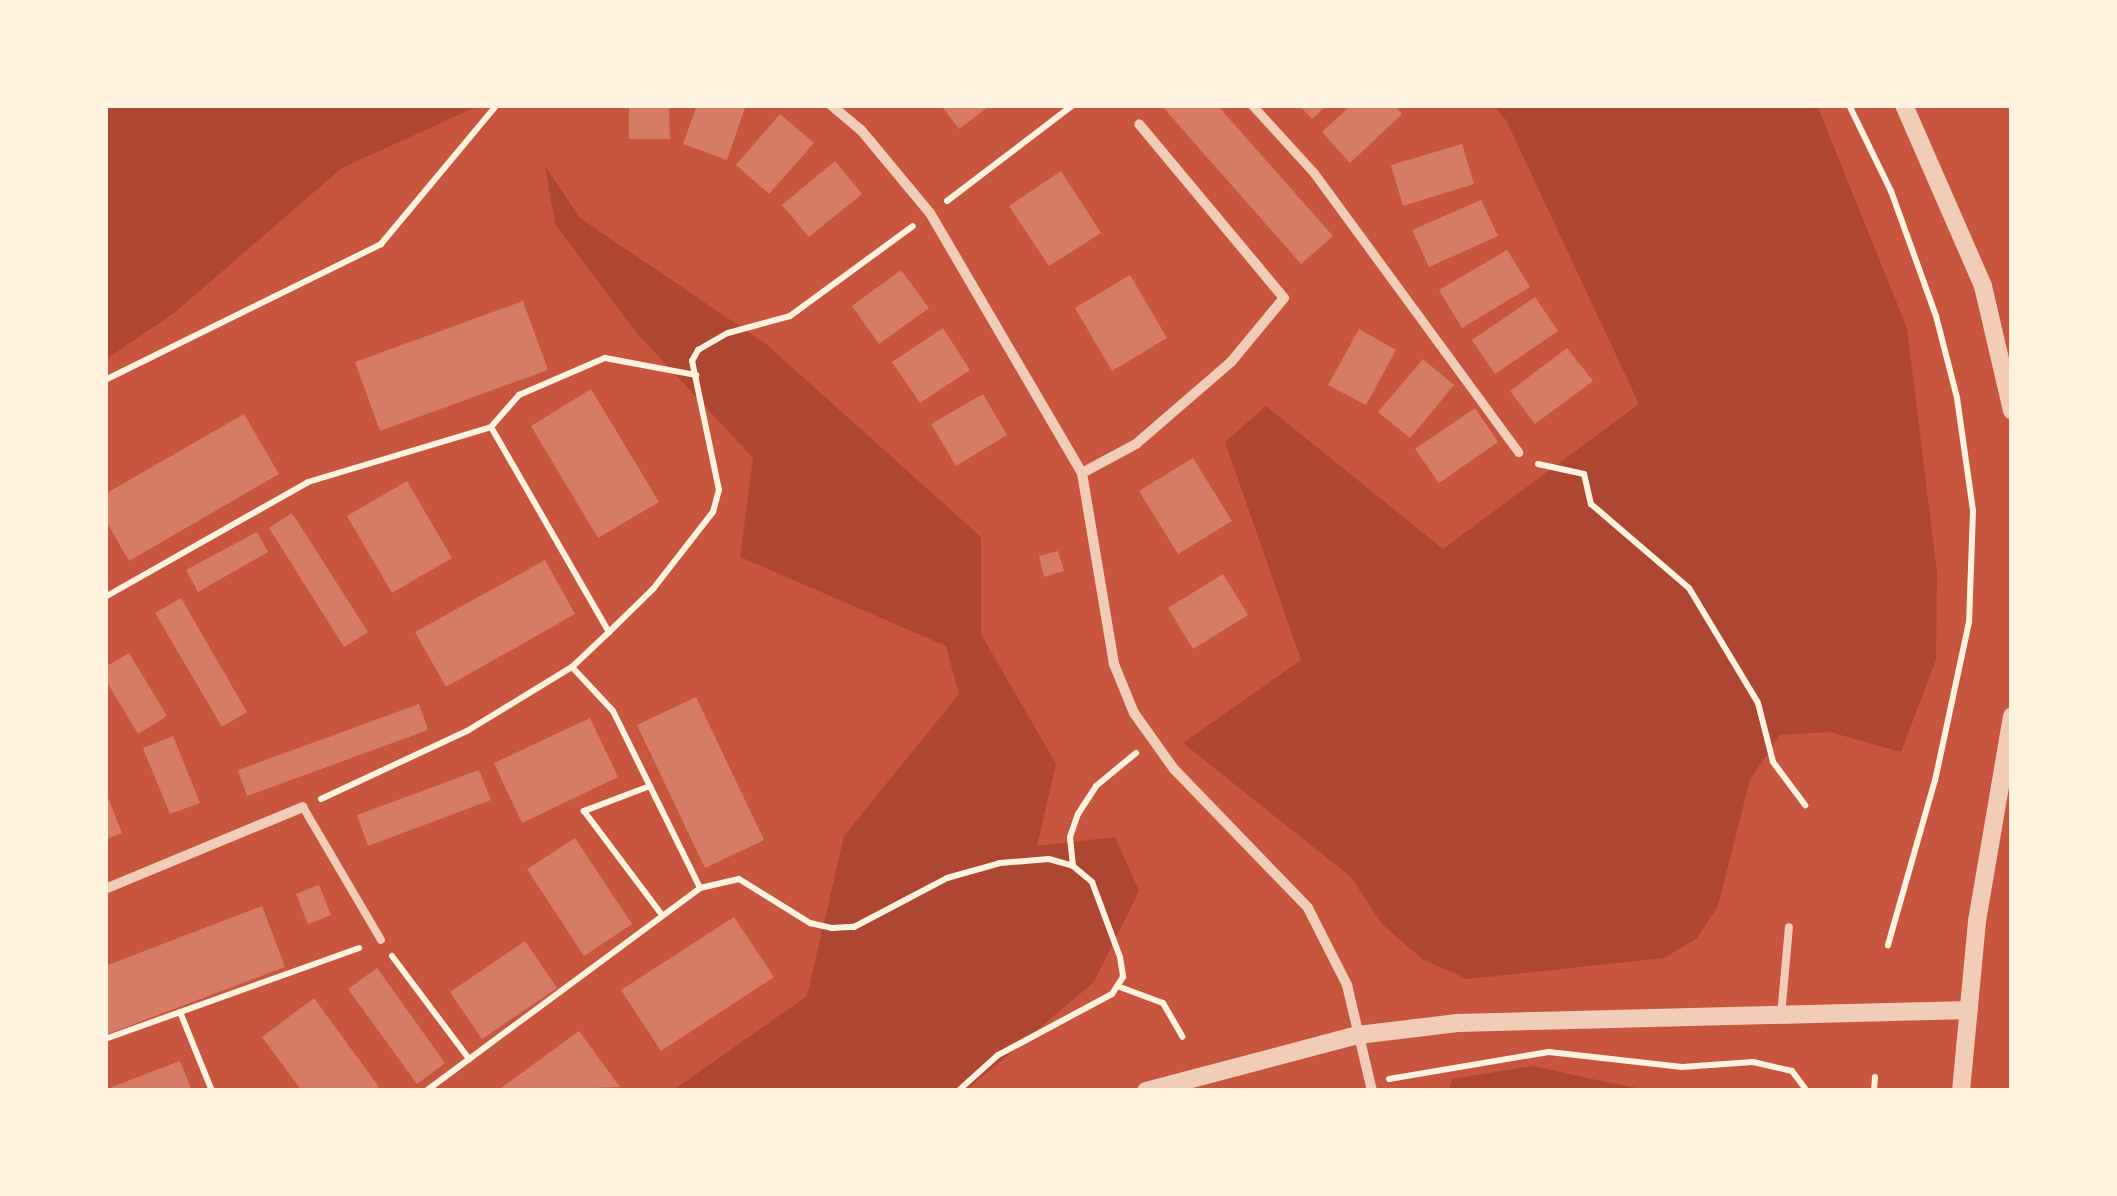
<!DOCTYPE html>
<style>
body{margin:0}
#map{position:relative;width:2117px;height:1196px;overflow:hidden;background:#c8553d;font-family:"PT Sans Narrow",sans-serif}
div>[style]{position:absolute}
.green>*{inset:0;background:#ae4732}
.building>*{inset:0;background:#d67c66}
.path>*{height:6px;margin:-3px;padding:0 3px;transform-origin:3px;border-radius:3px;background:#fff3e0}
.service>*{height:8px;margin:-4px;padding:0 4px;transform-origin:4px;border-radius:4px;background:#f1ccb7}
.pedestrian>*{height:9px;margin:-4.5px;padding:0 4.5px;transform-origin:4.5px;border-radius:4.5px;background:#f1ccb7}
.minor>*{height:10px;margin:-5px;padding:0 5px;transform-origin:5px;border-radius:5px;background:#f1ccb7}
.tertiary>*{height:18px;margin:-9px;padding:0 9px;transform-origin:9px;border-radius:9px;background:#f1ccb7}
span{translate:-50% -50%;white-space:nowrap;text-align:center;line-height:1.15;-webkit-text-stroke:8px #fff3e0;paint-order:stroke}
.frame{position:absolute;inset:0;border:108px solid #fff3e0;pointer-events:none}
</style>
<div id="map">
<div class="green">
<div style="clip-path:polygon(105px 105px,475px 105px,476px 107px,342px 168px,174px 313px,105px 360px)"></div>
<div style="clip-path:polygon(1492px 105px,1817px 105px,1907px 328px,1937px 573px,1936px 660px,1901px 752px,1830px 732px,1780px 735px,1750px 780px,1718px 906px,1697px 938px,1664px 958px,1467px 979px,1422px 959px,1382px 924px,1351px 877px,1183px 743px,1301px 660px,1225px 442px,1266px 406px,1443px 549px,1639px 404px,1506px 120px)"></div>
<div style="clip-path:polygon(545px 166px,580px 218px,766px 344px,981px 537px,981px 634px,1056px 764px,1037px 846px,1115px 837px,1139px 891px,1094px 982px,965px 1091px,672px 1091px,807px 996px,844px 836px,959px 694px,946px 646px,740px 557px,753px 458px,635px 331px,555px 224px)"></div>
<div style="clip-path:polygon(1533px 1066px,1592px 1079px,1652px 1091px,1449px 1091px,1452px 1079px)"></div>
</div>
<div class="building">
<div style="clip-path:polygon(629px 105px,669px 105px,670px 139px,629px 139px)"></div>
<div style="clip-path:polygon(697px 105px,746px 105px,727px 160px,683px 144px)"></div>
<div style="clip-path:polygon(941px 105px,991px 105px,959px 129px)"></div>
<div style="clip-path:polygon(1161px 105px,1217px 105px,1333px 236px,1301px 264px)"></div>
<div style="clip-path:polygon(1299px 105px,1327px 105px,1312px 119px)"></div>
<div style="clip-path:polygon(1351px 105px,1394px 105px,1402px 114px,1350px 163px,1322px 132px)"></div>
<div style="clip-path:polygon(780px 114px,814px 143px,769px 194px,736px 165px)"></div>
<div style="clip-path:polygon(1462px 144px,1474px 184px,1403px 206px,1391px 165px)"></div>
<div style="clip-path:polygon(835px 161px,862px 194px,809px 237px,782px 205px)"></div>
<div style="clip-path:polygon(1061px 171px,1101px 233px,1049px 266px,1009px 206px)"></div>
<div style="clip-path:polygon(1481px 200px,1498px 236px,1429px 267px,1412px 230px)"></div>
<div style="clip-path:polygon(1507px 250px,1530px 287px,1462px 328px,1439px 290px)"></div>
<div style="clip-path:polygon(901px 270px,929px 308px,879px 344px,852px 306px)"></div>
<div style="clip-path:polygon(1130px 275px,1167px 338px,1112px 371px,1075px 308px)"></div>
<div style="clip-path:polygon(1535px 297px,1558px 331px,1495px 374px,1472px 340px)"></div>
<div style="clip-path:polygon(523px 301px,548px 370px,380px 431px,355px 362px)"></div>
<div style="clip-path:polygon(943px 328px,970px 370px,920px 403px,892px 362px)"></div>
<div style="clip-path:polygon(1359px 329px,1396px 350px,1366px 405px,1328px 385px)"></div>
<div style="clip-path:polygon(1567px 348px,1593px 381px,1535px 424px,1510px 391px)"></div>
<div style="clip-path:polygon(1423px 359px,1454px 385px,1410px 438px,1378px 412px)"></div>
<div style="clip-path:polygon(591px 389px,659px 502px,598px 538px,531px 426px)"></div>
<div style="clip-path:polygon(983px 394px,1007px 435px,956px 466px,931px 424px)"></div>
<div style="clip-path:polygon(1475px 408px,1498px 442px,1439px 483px,1415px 449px)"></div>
<div style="clip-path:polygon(244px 414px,279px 474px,129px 561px,105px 519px,105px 494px)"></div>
<div style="clip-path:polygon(1193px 458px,1232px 521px,1178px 554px,1139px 491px)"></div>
<div style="clip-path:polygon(407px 481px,452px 558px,392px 593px,347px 516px)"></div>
<div style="clip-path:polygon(292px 513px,368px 632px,344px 647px,269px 528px)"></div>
<div style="clip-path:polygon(257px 532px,268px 552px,198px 592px,186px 570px)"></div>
<div style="clip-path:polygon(1058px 551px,1064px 571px,1044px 577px,1039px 556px)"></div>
<div style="clip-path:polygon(545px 560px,575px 614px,446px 687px,415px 632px)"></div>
<div style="clip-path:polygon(1223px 574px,1248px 615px,1193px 649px,1168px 608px)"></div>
<div style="clip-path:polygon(181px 598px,247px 712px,222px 727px,155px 613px)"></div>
<div style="clip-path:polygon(129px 653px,167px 716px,138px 734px,105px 679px,105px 667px)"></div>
<div style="clip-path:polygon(696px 697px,764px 840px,705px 868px,637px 725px)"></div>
<div style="clip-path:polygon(419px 704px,428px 730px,247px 796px,238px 770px)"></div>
<div style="clip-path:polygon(590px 718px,618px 777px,522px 823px,494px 763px)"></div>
<div style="clip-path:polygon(173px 736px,200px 803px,170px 814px,143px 748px)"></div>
<div style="clip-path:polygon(479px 770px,491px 800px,368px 846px,357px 815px)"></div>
<div style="clip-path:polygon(105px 790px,122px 833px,105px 840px)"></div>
<div style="clip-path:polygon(575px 838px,632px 924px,584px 956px,527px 869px)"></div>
<div style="clip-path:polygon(319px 885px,331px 915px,308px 924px,296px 894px)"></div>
<div style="clip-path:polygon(262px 906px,285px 967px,105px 1035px,105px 966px)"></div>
<div style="clip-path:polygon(734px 917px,774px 977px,661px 1051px,621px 990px)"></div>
<div style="clip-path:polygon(525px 941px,557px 988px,482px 1039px,450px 992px)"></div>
<div style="clip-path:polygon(377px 968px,445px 1063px,417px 1084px,348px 989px)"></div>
<div style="clip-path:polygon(314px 998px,379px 1087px,373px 1091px,302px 1091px,262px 1037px)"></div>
<div style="clip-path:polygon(579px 1031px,620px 1087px,497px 1091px)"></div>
<div style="clip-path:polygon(180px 1061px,192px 1091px,114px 1091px,112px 1087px)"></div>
</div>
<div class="path">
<div style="left:1849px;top:105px;width:96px;rotate:64deg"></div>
<div style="left:1891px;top:191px;width:133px;rotate:70.2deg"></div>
<div style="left:1936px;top:316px;width:85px;rotate:75.6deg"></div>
<div style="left:1957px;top:398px;width:113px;rotate:81.9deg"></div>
<div style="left:1973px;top:510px;width:112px;rotate:92deg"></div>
<div style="left:1969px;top:622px;width:162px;rotate:102.1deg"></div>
<div style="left:1935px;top:780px;width:172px;rotate:105.9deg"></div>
<div style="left:947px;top:201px;width:158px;rotate:-37.3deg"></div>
<div style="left:105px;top:380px;width:308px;rotate:-26.2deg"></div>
<div style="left:381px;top:244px;width:181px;rotate:-50.2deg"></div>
<div style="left:491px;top:427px;width:43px;rotate:-48.8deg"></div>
<div style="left:519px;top:395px;width:94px;rotate:-23.3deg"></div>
<div style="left:605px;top:358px;width:93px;rotate:10.6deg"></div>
<div style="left:1538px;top:464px;width:47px;rotate:12.3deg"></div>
<div style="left:1584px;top:474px;width:31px;rotate:77deg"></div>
<div style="left:1591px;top:504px;width:129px;rotate:40.6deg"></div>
<div style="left:1689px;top:588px;width:134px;rotate:59deg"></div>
<div style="left:1758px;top:703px;width:61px;rotate:75.7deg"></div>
<div style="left:1773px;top:762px;width:54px;rotate:53.3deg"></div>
<div style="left:105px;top:597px;width:233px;rotate:-29.5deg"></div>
<div style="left:308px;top:482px;width:191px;rotate:-16.7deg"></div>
<div style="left:491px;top:427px;width:237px;rotate:60.1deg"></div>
<div style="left:572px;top:667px;width:60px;rotate:47deg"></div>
<div style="left:613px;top:711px;width:197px;rotate:63.8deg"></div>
<div style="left:700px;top:888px;width:40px;rotate:-13deg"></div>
<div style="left:739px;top:879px;width:84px;rotate:31.8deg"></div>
<div style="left:810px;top:923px;width:23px;rotate:13deg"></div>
<div style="left:832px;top:928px;width:22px;rotate:-3deg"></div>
<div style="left:854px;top:927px;width:105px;rotate:-27.8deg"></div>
<div style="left:947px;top:878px;width:55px;rotate:-15.8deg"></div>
<div style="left:1000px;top:863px;width:49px;rotate:-4.7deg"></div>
<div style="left:1049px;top:859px;width:25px;rotate:16deg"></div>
<div style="left:1073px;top:866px;width:25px;rotate:40deg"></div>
<div style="left:1092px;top:882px;width:80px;rotate:69.5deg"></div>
<div style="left:1120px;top:957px;width:20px;rotate:81deg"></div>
<div style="left:1123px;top:977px;width:20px;rotate:123deg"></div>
<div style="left:1112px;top:994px;width:129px;rotate:151.8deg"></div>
<div style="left:998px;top:1055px;width:54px;rotate:138deg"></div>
<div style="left:650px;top:786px;width:71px;rotate:159.3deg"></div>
<div style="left:584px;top:811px;width:130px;rotate:53.1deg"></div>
<div style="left:321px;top:799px;width:161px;rotate:-25deg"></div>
<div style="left:467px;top:731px;width:123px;rotate:-31.4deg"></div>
<div style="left:572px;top:667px;width:51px;rotate:-43.4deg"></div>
<div style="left:609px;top:632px;width:62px;rotate:-44.3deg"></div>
<div style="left:653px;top:589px;width:98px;rotate:-52.1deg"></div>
<div style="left:713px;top:512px;width:23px;rotate:-75deg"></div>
<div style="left:719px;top:490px;width:132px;rotate:-101.8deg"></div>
<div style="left:692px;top:361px;width:13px;rotate:-61deg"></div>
<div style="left:698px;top:350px;width:34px;rotate:-30deg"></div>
<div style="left:728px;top:333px;width:64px;rotate:-15.3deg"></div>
<div style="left:790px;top:316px;width:152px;rotate:-36.2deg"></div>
<div style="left:1073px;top:866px;width:29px;rotate:-96deg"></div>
<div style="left:1070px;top:837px;width:24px;rotate:-71deg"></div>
<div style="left:1078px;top:814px;width:33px;rotate:-57deg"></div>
<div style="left:1096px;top:786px;width:52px;rotate:-39.5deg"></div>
<div style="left:392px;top:956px;width:129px;rotate:53.2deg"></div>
<div style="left:1117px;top:986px;width:49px;rotate:20.3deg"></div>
<div style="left:1163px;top:1003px;width:39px;rotate:60deg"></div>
<div style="left:180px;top:1012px;width:85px;rotate:67.9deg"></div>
<div style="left:105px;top:1039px;width:270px;rotate:-19.7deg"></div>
<div style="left:1389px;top:1079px;width:162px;rotate:-9.6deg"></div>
<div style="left:1549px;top:1052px;width:134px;rotate:6.4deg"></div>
<div style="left:1682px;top:1067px;width:71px;rotate:-4deg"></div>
<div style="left:1753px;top:1062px;width:40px;rotate:13deg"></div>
<div style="left:1792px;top:1071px;width:25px;rotate:53deg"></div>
<div style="left:426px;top:1091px;width:341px;rotate:-36.5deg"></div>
<div style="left:1874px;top:1091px;width:14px;rotate:-86deg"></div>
</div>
<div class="service">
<div style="left:303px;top:807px;width:154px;rotate:59.6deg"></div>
<div style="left:1781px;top:1016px;width:89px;rotate:-84.9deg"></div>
</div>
<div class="pedestrian">
<div style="left:1252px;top:105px;width:92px;rotate:47.6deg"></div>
<div style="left:1314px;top:173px;width:346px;rotate:53.8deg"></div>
</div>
<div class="minor">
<div style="left:831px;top:105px;width:39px;rotate:40deg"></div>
<div style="left:861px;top:130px;width:108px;rotate:50.3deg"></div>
<div style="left:930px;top:213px;width:301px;rotate:59.7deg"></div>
<div style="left:1082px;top:473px;width:194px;rotate:80.5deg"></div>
<div style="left:1114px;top:664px;width:53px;rotate:67.8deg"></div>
<div style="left:1134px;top:713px;width:69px;rotate:54.5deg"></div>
<div style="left:1174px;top:769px;width:193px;rotate:46deg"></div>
<div style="left:1308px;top:908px;width:86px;rotate:63.1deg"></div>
<div style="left:1347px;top:985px;width:109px;rotate:76.7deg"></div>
<div style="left:1082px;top:473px;width:61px;rotate:-28.2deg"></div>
<div style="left:1136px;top:444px;width:125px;rotate:-40.8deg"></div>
<div style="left:1231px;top:362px;width:83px;rotate:-50.4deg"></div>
<div style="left:1284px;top:298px;width:226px;rotate:-129.8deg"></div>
<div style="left:105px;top:889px;width:214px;rotate:-22.5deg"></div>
</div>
<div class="tertiary">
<div style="left:1904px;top:105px;width:197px;rotate:66.4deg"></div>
<div style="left:1983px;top:286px;width:128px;rotate:76.9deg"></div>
<div style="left:1146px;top:1091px;width:219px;rotate:-14.8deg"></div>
<div style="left:1358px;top:1035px;width:100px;rotate:-6.9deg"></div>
<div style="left:1457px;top:1023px;width:512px;rotate:-1.45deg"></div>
<div style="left:1961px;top:1091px;width:171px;rotate:-84.6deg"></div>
<div style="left:1977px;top:921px;width:208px;rotate:-80.3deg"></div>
</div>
<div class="frame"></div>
</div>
